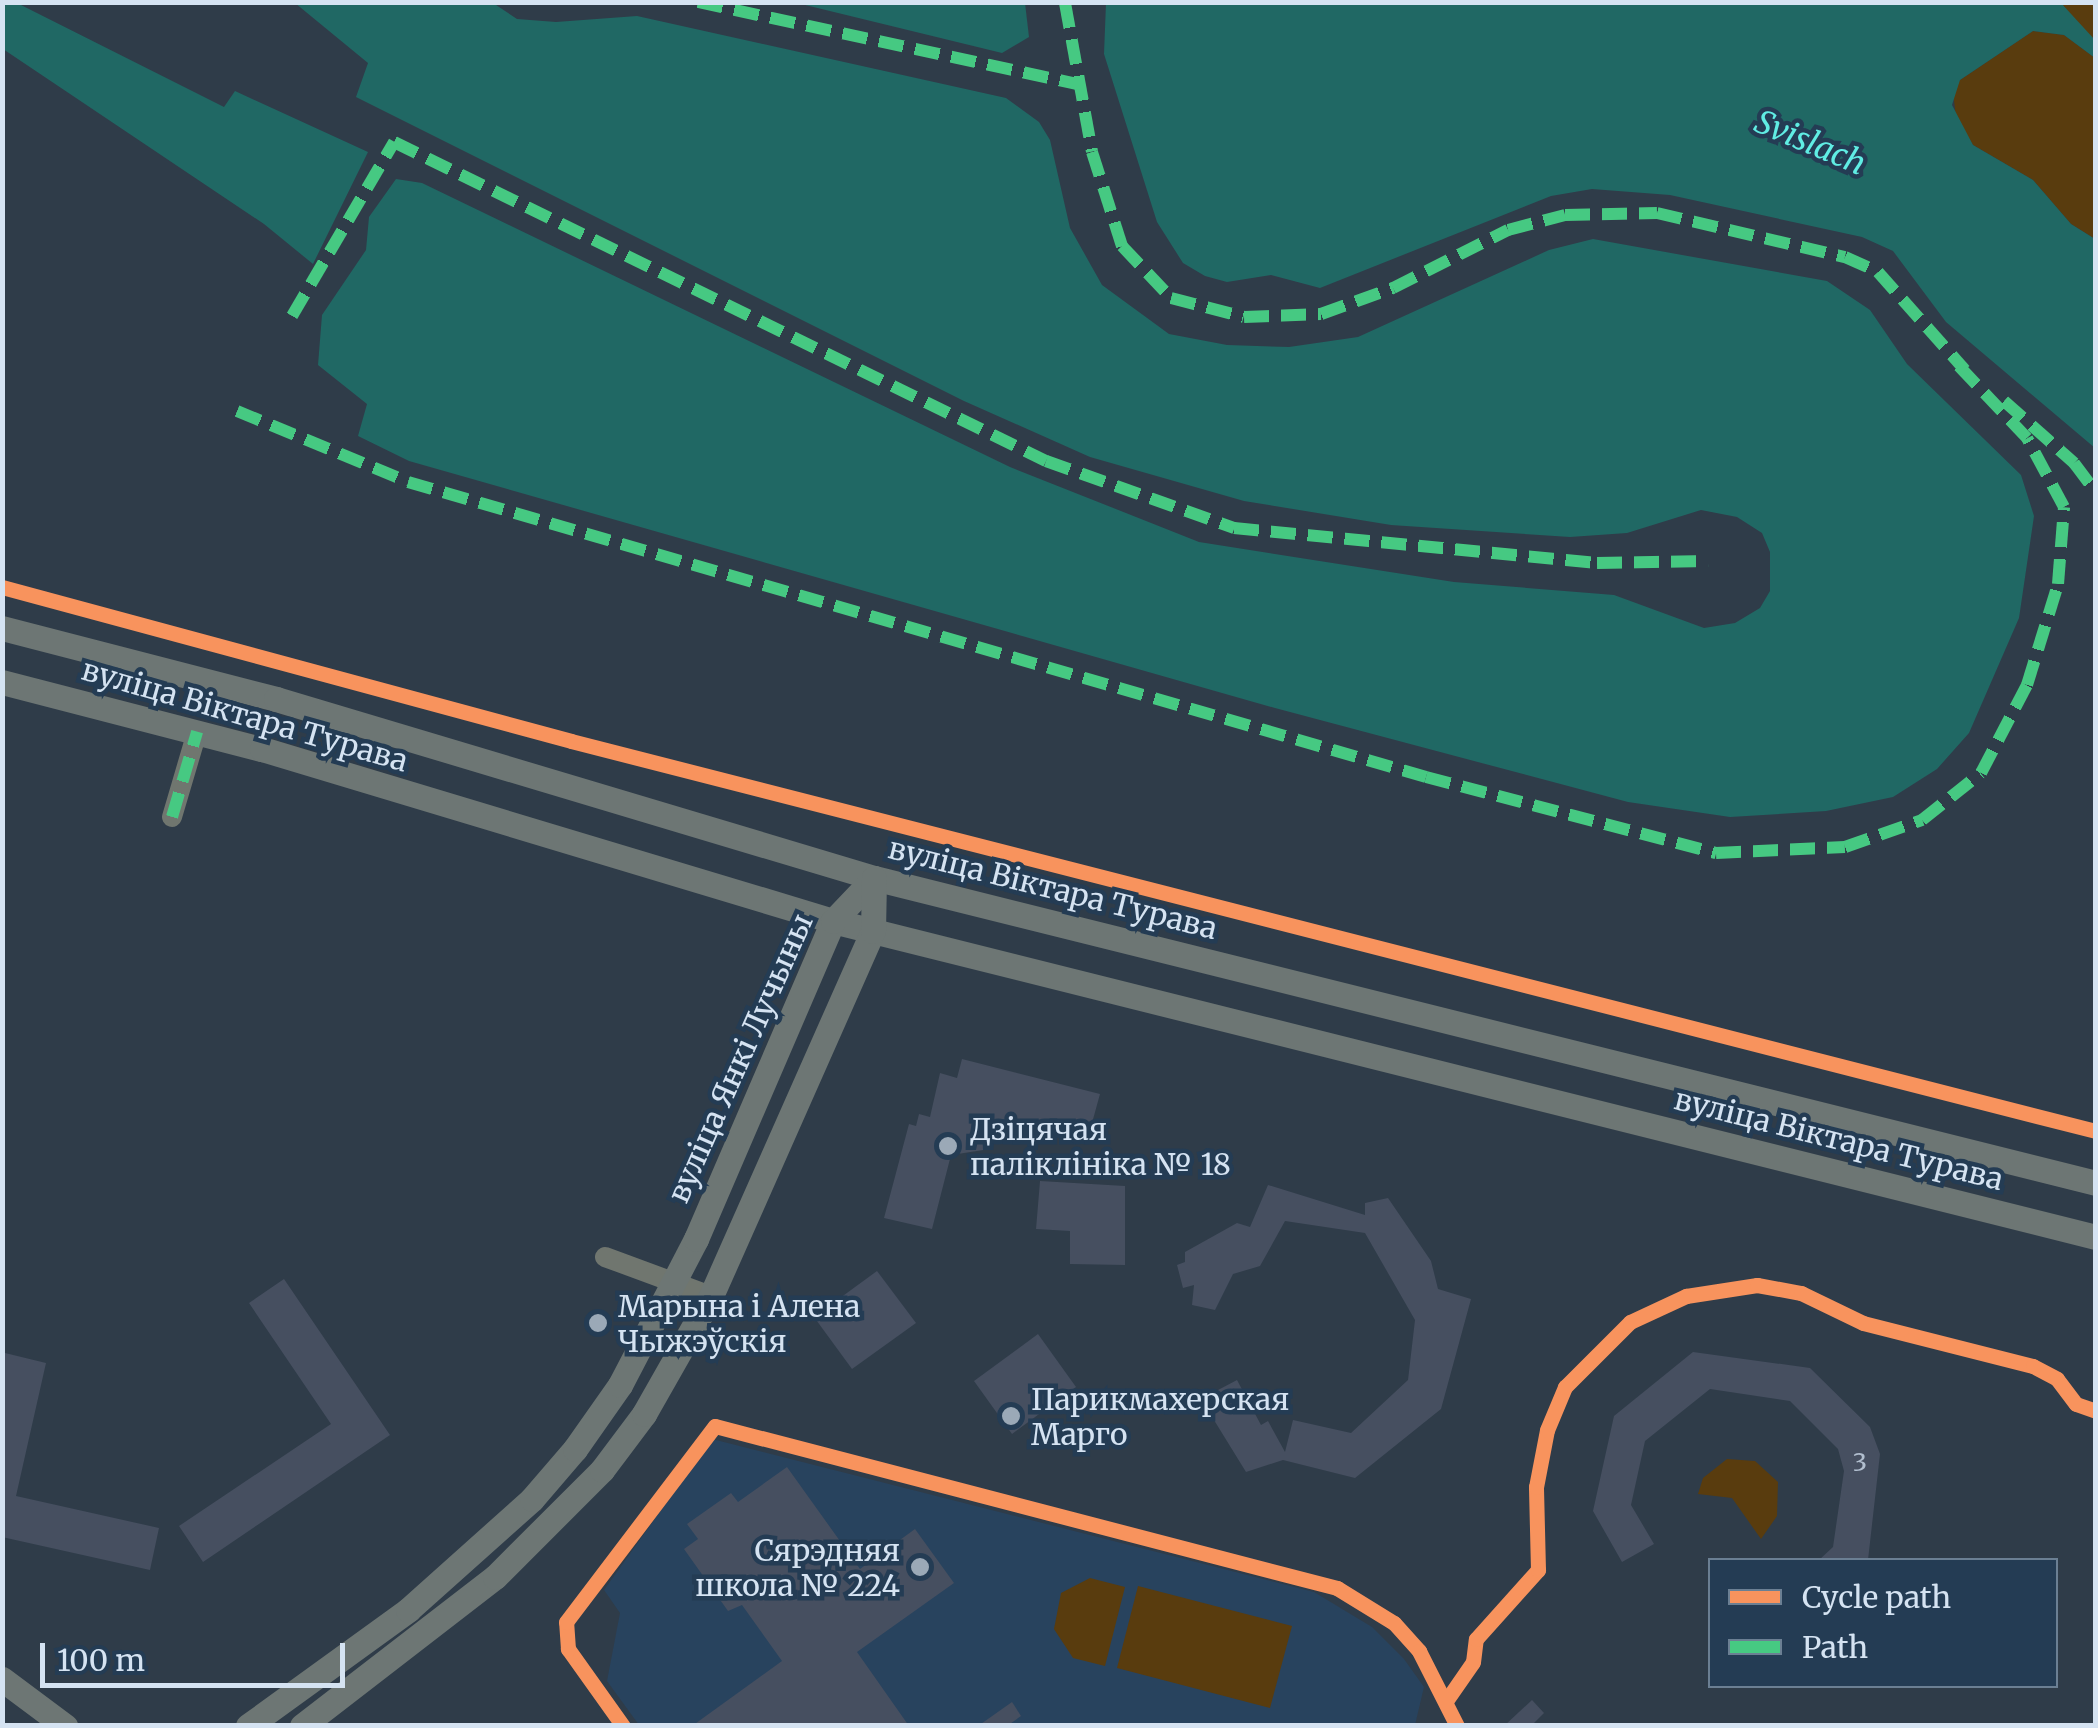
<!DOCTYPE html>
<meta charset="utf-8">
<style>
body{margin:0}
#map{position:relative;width:2098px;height:1728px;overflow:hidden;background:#2f3c49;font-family:Merriweather,serif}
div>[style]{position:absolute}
.built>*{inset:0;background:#28435e}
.green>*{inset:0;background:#593c0e}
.water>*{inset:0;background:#206864}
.building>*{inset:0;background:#464f60}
.minor>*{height:20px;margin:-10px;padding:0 10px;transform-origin:10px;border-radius:10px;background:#70766f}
.major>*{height:25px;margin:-12.5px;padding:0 12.5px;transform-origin:12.5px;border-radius:12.5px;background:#6d7674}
.quiet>*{height:12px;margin-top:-6px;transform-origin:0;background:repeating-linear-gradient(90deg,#46c982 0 25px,transparent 0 37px)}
.cycleway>*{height:15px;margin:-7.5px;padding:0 7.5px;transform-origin:7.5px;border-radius:7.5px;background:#f8935d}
.dots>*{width:28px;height:28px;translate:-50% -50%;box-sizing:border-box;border:5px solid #243c54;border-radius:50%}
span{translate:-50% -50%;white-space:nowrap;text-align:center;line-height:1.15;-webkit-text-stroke:9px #243c54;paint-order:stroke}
.number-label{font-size:25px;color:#b1bece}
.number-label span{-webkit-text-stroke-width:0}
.street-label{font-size:30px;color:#d5e3f2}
.poi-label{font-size:30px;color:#d5e3f2}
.left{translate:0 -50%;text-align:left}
.right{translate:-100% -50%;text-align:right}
.water-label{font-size:32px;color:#60ede4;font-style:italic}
.frame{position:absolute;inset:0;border:5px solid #d5e3f2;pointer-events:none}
.legend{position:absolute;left:1708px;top:1558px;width:350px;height:130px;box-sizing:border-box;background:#243c54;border:2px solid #6b7f93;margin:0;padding:12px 18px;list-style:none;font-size:30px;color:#d5e3f2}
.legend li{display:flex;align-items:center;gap:20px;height:50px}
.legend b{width:50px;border:2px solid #6b7f93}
.scale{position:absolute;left:40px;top:1643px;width:305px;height:45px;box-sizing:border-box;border:5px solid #d5e3f2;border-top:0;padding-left:12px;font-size:30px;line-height:35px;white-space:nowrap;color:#d5e3f2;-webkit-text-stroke:8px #243c54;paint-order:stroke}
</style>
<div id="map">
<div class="built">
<div style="clip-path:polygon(712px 1439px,1314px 1592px,1372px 1627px,1404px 1659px,1424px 1687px,1415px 1725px,639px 1725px,607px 1681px,620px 1613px,604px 1590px)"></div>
</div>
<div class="green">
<div style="clip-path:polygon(2061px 3px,2095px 3px,2095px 40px,2083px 30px)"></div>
<div style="clip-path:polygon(2033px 31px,2064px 35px,2095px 58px,2095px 239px,2071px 224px,2033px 180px,1973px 145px,1956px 118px,1953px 91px,1960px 80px)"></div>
<div style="clip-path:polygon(1727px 1459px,1755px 1461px,1778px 1482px,1777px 1516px,1761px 1539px,1732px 1498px,1698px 1494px,1703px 1478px)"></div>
<div style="clip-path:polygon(1090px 1578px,1125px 1587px,1105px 1666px,1073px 1658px,1054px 1629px,1061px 1593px)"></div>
<div style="clip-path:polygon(1138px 1586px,1292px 1626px,1270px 1708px,1117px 1668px)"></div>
</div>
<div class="water">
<div style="clip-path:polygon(2px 3px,17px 3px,224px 107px,235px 91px,368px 152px,313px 264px,264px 224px,3px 49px)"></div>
<div style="clip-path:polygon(295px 3px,493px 3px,517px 19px,556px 22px,637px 16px,1006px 98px,1039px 122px,1050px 140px,1070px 228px,1102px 285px,1169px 334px,1227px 345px,1289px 347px,1358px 337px,1549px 250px,1593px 239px,1827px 281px,1870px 310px,1907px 364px,2021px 475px,2034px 516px,2019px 618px,1969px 733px,1937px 769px,1893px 797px,1826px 811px,1730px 817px,1628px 802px,1275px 708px,409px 461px,358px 436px,367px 404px,318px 365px,322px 315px,366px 250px,369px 217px,396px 179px,422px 183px,1010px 467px,1199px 542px,1454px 582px,1614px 595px,1704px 628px,1735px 623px,1760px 608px,1770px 591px,1770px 552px,1762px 533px,1737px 517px,1701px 510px,1627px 533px,1570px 537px,1391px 525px,1244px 501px,1090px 457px,964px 401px,356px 97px,368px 63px)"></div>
<div style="clip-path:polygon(797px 3px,1025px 3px,1029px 37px,1002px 53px)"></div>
<div style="clip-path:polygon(1106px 3px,2061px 3px,2095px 40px,2095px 58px,2064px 35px,2033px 31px,1960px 80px,1952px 105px,1973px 145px,2033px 180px,2071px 224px,2095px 239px,2095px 448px,1946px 322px,1893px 251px,1862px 237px,1670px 195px,1592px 189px,1551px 196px,1320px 288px,1271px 275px,1227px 282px,1205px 276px,1183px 263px,1157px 222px,1104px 54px)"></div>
</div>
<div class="building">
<div style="clip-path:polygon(962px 1059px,1100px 1094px,1092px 1123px,1083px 1122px,1080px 1138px,1011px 1121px,990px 1149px,951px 1155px,932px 1229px,884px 1218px,909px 1124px,916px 1126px,919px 1114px,930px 1117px,940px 1073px,957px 1078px)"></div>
<div style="clip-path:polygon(1040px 1181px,1125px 1186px,1125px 1265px,1070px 1264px,1070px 1231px,1036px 1229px)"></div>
<div style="clip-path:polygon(1268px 1185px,1365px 1215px,1365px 1203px,1388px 1198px,1431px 1261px,1438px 1289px,1471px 1299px,1441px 1409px,1355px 1478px,1283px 1460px,1246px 1472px,1201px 1399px,1237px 1380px,1261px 1425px,1268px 1421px,1285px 1452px,1293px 1420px,1351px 1433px,1408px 1380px,1415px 1320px,1365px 1233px,1285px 1221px,1260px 1266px,1233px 1274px,1215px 1310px,1192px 1305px,1194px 1285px,1183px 1288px,1177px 1265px,1185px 1262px,1185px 1252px,1237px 1223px,1250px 1227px)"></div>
<div style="clip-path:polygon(877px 1271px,916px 1323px,852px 1369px,814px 1317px)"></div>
<div style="clip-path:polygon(284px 1279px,390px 1435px,203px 1562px,179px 1526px,331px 1424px,249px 1303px)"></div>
<div style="clip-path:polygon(1038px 1334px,1076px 1387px,1012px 1434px,974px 1381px)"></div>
<div style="clip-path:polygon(1693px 1352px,1810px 1368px,1870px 1427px,1880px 1454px,1868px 1560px,1819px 1560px,1833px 1547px,1844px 1471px,1838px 1449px,1790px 1401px,1710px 1389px,1645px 1441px,1631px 1505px,1654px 1544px,1622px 1562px,1593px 1511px,1614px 1416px)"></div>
<div style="clip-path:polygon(5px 1353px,46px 1363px,16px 1496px,159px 1528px,150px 1570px,2px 1537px)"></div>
<div style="clip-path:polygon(787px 1467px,860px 1569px,915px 1529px,954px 1583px,857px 1652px,909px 1726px,692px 1726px,782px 1661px,742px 1605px,728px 1611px,684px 1549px,698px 1539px,687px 1524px,731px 1493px,738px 1502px)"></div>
<div style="clip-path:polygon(1532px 1700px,1544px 1713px,1531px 1726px,1504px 1726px)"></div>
<div style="clip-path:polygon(1012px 1702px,1021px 1716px,1007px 1726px,978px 1726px)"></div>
</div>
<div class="minor">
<div style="left:172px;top:817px;width:89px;rotate:-73.6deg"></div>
<div style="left:605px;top:1257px;width:113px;rotate:20.2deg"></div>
</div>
<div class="major">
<div style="left:2px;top:628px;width:283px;rotate:14.5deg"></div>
<div style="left:276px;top:699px;width:624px;rotate:16.66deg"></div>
<div style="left:874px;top:878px;width:1259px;rotate:14.01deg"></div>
<div style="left:2px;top:682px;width:268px;rotate:14.5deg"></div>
<div style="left:262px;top:749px;width:596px;rotate:16.76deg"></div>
<div style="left:833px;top:921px;width:1302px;rotate:14.05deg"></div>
<div style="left:2px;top:1679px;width:79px;rotate:36.7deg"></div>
<div style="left:248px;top:1726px;width:198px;rotate:-35.9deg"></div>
<div style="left:408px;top:1610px;width:166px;rotate:-41.8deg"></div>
<div style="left:532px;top:1499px;width:66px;rotate:-49.3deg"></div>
<div style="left:575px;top:1449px;width:78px;rotate:-54.9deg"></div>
<div style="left:620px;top:1385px;width:165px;rotate:-62.5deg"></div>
<div style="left:696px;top:1239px;width:346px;rotate:-66.7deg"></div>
<div style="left:833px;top:921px;width:59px;rotate:-46.4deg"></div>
<div style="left:302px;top:1726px;width:244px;rotate:-37.7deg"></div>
<div style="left:495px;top:1577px;width:151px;rotate:-45deg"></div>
<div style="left:602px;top:1470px;width:70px;rotate:-53.1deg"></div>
<div style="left:644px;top:1414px;width:136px;rotate:-60.4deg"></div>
<div style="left:711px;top:1296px;width:399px;rotate:-66.1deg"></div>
<div style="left:873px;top:931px;width:53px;rotate:-88.9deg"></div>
</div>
<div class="quiet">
<div style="left:698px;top:2px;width:392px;rotate:12.2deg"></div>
<div style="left:1065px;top:3px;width:151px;rotate:79.7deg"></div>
<div style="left:1092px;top:152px;width:99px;rotate:72.3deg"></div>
<div style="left:1122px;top:246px;width:71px;rotate:46.7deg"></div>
<div style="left:1171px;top:298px;width:75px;rotate:14.6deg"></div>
<div style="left:1244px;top:317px;width:77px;rotate:-2.2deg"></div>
<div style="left:1321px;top:314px;width:77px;rotate:-19.9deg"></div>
<div style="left:1393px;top:288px;width:129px;rotate:-26.8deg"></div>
<div style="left:1508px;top:230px;width:59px;rotate:-14.7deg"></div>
<div style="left:1565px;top:215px;width:92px;rotate:-1.2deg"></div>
<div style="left:1657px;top:213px;width:193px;rotate:13.2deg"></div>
<div style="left:1845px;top:257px;width:36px;rotate:24deg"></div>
<div style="left:1878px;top:272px;width:131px;rotate:48.4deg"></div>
<div style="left:292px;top:316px;width:202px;rotate:-59.6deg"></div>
<div style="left:394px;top:142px;width:726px;rotate:26.07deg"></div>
<div style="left:1046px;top:461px;width:200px;rotate:19.6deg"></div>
<div style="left:1234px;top:528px;width:365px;rotate:5.5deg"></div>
<div style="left:1597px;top:563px;width:111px;rotate:-1deg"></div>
<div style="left:2004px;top:401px;width:94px;rotate:41.5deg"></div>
<div style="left:2074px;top:463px;width:36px;rotate:53deg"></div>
<div style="left:237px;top:411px;width:185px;rotate:22.5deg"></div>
<div style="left:408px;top:482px;width:1060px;rotate:16.16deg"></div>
<div style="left:1426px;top:777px;width:300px;rotate:14.7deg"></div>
<div style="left:1716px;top:853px;width:129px;rotate:-2.7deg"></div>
<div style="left:1845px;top:847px;width:82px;rotate:-19.3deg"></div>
<div style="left:1922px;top:820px;width:75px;rotate:-38.5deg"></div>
<div style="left:1981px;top:773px;width:99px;rotate:-62.4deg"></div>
<div style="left:2027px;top:685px;width:106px;rotate:-72.9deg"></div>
<div style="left:2058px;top:584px;width:77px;rotate:-85.5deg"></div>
<div style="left:2064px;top:507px;width:78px;rotate:-118.2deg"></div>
<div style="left:2027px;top:438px;width:100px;rotate:-133.4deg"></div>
<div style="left:172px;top:817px;width:89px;rotate:-73.6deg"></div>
</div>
<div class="cycleway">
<div style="left:2px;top:587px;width:589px;rotate:15.14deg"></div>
<div style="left:571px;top:741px;width:1574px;rotate:14.35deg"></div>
<div style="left:1446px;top:1701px;width:47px;rotate:-55.3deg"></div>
<div style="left:1473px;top:1662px;width:23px;rotate:-83deg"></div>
<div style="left:1476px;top:1639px;width:93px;rotate:-48.1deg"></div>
<div style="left:1538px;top:1570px;width:83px;rotate:-91.4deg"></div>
<div style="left:1536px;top:1487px;width:58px;rotate:-79.1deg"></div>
<div style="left:1547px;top:1430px;width:47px;rotate:-67.3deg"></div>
<div style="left:1565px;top:1387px;width:92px;rotate:-45deg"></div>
<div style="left:1630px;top:1322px;width:62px;rotate:-24.9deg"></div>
<div style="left:1686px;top:1296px;width:72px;rotate:-8.8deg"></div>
<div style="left:1757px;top:1285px;width:45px;rotate:10.3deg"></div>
<div style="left:1801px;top:1293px;width:69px;rotate:25.8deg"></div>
<div style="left:1863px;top:1323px;width:175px;rotate:14.2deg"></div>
<div style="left:2033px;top:1366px;width:27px;rotate:28deg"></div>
<div style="left:2057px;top:1379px;width:31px;rotate:53deg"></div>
<div style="left:2076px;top:1404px;width:21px;rotate:19deg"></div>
<div style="left:623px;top:1726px;width:95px;rotate:-125.5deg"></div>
<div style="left:568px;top:1649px;width:27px;rotate:-94deg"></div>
<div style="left:566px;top:1622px;width:246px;rotate:-52.8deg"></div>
<div style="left:715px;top:1426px;width:643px;rotate:14.6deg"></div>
<div style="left:1337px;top:1588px;width:67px;rotate:31.6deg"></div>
<div style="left:1394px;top:1623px;width:38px;rotate:48deg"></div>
<div style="left:1419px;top:1651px;width:84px;rotate:63.1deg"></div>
</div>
<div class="dots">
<div style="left:948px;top:1146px;background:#9ba9b7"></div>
<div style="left:598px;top:1323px;background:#9ba9b7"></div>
<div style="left:1011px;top:1416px;background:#9ba9b7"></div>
<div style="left:920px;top:1567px;background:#9ba9b7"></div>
</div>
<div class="number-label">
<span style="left:1860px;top:1462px">3</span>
</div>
<div class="street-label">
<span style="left:245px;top:715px;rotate:16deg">вуліца Віктара Турава</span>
<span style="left:1053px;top:888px;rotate:14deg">вуліца Віктара Турава</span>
<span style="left:740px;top:1058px;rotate:-66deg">вуліца Янкі Лучыны</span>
<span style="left:1839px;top:1139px;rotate:14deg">вуліца Віктара Турава</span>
</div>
<div class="poi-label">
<span class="left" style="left:970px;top:1146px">Дзіцячая<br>паліклініка № 18</span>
<span class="left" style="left:618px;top:1323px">Марына і Алена<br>Чыжэўскія</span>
<span class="left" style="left:1031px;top:1416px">Парикмахерская<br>Марго</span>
<span class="right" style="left:900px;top:1567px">Сярэдняя<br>школа № 224</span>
</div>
<div class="water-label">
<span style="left:1810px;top:143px;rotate:23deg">Svislach</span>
</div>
<div class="frame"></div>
<ul class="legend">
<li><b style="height:12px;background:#f8935d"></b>Cycle path</li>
<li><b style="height:12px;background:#46c982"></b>Path</li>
</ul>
<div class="scale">100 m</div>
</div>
